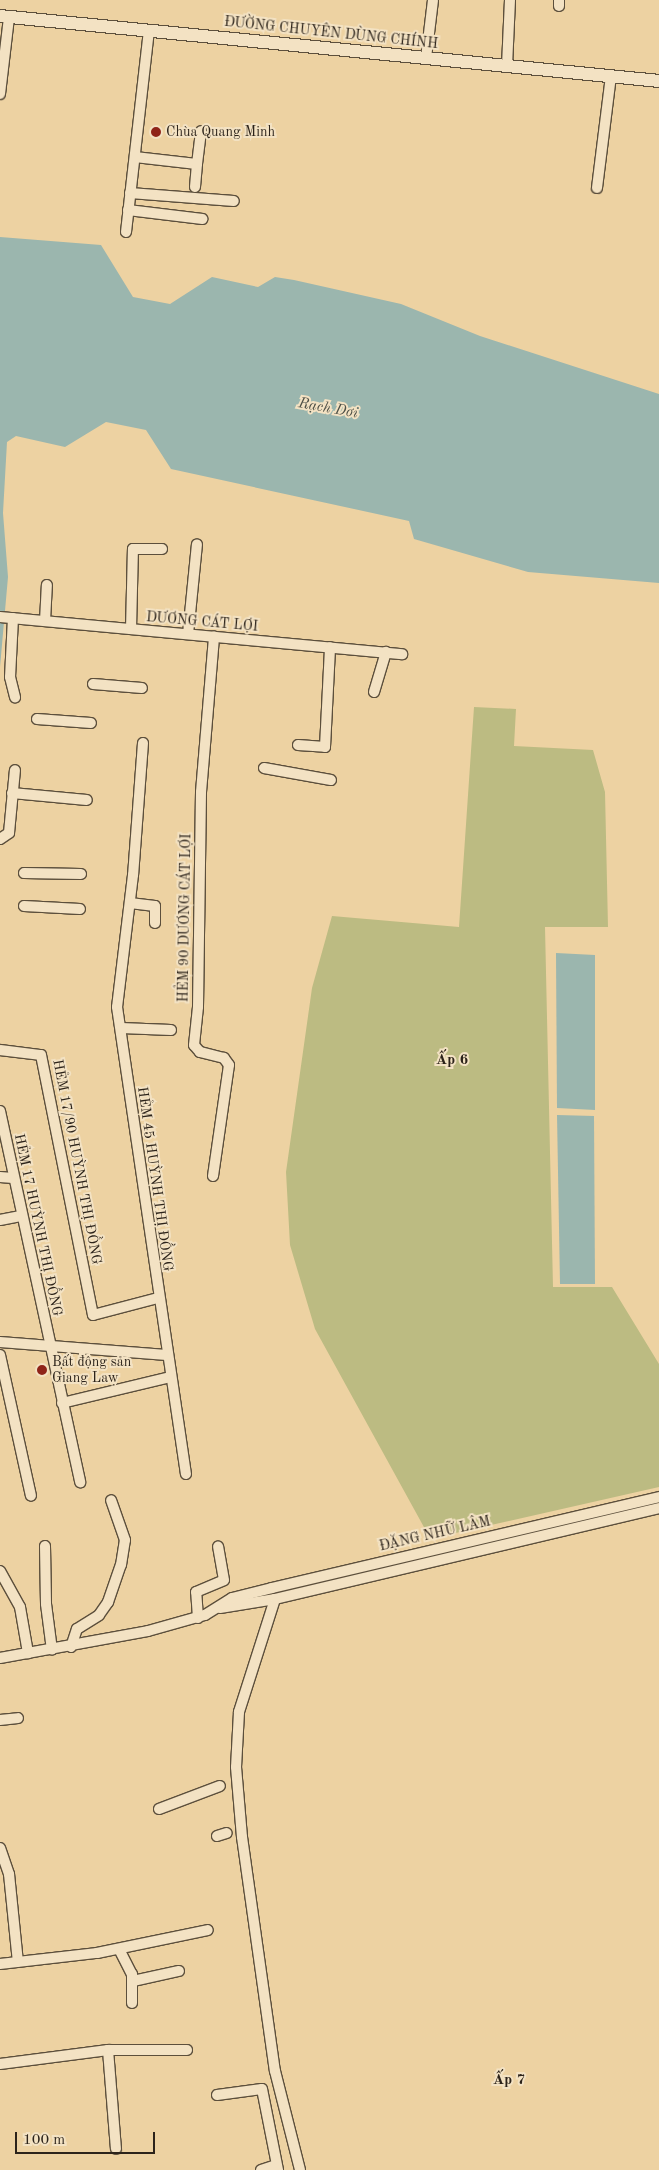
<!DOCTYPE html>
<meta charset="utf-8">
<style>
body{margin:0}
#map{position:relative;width:659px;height:2170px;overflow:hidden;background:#edd2a2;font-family:"Old Standard TT",serif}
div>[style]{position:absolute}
.green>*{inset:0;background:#bcbb82}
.water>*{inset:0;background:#9bb6ae}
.roads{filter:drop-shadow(1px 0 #5c4f3c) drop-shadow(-1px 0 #5c4f3c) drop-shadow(0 1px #5c4f3c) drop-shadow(0 -1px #5c4f3c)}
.minor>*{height:10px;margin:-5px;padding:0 5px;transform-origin:5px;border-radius:5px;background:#f3e2c3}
.tertiary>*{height:12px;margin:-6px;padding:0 6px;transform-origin:6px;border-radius:6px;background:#f3e2c3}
.dots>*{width:14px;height:14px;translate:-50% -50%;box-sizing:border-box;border:2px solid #f3e2c3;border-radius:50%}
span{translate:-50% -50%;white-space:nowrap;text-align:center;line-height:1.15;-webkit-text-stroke:4px #f3e2c3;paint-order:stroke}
.street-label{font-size:14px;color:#2c231a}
.poi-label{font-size:14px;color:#2c231a}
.left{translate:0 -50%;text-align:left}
.water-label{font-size:15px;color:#4d4f46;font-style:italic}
.neighbourhood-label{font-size:15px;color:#2c231a;font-weight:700}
.scale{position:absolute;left:15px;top:2132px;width:140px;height:22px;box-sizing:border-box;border:2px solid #2c231a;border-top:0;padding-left:6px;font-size:15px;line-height:18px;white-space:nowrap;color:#2c231a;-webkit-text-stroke:4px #f3e2c3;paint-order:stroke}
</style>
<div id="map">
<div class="green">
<div style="clip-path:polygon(474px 707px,516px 709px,514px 746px,593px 750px,605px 792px,608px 927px,545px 927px,553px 1287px,612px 1287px,659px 1364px,659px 1487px,438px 1537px,425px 1529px,315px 1329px,290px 1245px,286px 1172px,312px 988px,332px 916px,459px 927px)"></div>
</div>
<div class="water">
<div style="clip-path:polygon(0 237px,101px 245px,133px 297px,170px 304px,212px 277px,258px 287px,275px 277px,294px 280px,401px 304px,480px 336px,659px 394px,659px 583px,528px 572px,414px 539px,409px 521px,171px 469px,146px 430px,106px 422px,65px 447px,16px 436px,7px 442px,3px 513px,8px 577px,0 667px)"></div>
<div style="clip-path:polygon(556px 953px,595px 955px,595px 1110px,557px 1108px)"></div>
<div style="clip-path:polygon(557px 1115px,594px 1116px,595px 1284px,560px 1284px)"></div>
</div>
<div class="roads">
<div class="minor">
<div style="left:559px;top:6px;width:6px;rotate:-90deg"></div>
<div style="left:426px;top:58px;width:58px;rotate:-83.1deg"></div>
<div style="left:507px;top:66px;width:66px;rotate:-87.4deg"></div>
<div style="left:0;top:94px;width:78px;rotate:-83.3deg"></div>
<div style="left:135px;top:157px;width:62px;rotate:6.4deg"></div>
<div style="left:197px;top:164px;width:23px;rotate:95deg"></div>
<div style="left:197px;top:164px;width:33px;rotate:-83deg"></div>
<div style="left:597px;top:188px;width:113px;rotate:-82.9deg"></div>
<div style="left:130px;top:193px;width:104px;rotate:4.4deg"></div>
<div style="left:128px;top:210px;width:75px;rotate:6.9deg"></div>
<div style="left:126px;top:232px;width:203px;rotate:-83.5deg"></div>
<div style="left:0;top:617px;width:404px;rotate:5.3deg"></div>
<div style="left:13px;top:618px;width:59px;rotate:92.9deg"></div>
<div style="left:10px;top:677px;width:21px;rotate:76deg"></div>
<div style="left:45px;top:621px;width:36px;rotate:-87deg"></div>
<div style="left:131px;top:629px;width:80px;rotate:-88.6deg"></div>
<div style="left:133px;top:549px;width:29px"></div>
<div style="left:188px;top:634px;width:90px;rotate:-84.3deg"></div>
<div style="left:93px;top:684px;width:49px;rotate:4.7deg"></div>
<div style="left:374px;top:692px;width:42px;rotate:-73.3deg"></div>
<div style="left:37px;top:719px;width:54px;rotate:4.2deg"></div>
<div style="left:143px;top:743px;width:132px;rotate:94.3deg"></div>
<div style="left:133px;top:875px;width:133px;rotate:96.9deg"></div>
<div style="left:117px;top:1007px;width:472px;rotate:81.6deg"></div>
<div style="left:298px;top:745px;width:27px;rotate:4deg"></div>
<div style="left:325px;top:747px;width:100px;rotate:-87.1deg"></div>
<div style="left:264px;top:768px;width:68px;rotate:10.2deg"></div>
<div style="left:12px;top:793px;width:75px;rotate:5.3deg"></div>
<div style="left:0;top:839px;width:11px;rotate:-34deg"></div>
<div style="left:9px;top:833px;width:63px;rotate:-84.6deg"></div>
<div style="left:24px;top:873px;width:57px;rotate:1deg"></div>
<div style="left:130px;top:903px;width:25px;rotate:7deg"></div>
<div style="left:155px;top:906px;width:17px;rotate:90deg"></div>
<div style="left:24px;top:906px;width:56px;rotate:3.1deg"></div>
<div style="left:121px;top:1028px;width:50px;rotate:2.3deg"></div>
<div style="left:0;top:1050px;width:41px;rotate:7deg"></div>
<div style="left:41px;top:1055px;width:265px;rotate:78.7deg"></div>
<div style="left:93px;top:1315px;width:67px;rotate:-14.7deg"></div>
<div style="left:0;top:1111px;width:380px;rotate:77.8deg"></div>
<div style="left:213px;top:1176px;width:112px;rotate:-81.8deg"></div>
<div style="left:229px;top:1065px;width:9px;rotate:-126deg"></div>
<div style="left:224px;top:1058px;width:25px;rotate:-166deg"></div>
<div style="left:200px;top:1052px;width:9px;rotate:-131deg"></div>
<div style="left:194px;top:1045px;width:38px;rotate:-84deg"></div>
<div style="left:198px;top:1007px;width:215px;rotate:-89.2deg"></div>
<div style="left:201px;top:792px;width:156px;rotate:-85.2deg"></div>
<div style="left:0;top:1177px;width:13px;rotate:4deg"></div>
<div style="left:0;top:1220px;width:21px;rotate:-11deg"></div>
<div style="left:0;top:1342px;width:167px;rotate:4.5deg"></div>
<div style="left:0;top:1355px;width:144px;rotate:77.6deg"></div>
<div style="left:62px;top:1403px;width:111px;rotate:-13.5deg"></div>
<div style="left:45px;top:1546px;width:58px;rotate:89deg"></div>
<div style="left:46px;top:1604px;width:46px;rotate:82.6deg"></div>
<div style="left:0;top:1571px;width:41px;rotate:60.9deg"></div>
<div style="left:20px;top:1607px;width:47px;rotate:80.1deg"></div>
<div style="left:275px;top:1599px;width:119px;rotate:107.7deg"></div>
<div style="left:239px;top:1712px;width:55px;rotate:93.1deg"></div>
<div style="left:236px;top:1767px;width:70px;rotate:85.1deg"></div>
<div style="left:242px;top:1837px;width:236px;rotate:82deg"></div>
<div style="left:275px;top:2071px;width:102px;rotate:75.8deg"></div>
<div style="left:220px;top:1608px;width:56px;rotate:-9.3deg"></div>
<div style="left:275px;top:1599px;width:395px;rotate:-13.3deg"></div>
<div style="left:198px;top:1618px;width:26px;rotate:-94deg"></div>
<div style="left:196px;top:1592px;width:30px;rotate:-23deg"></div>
<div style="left:224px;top:1580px;width:34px;rotate:-100deg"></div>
<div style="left:71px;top:1647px;width:19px;rotate:-72deg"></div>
<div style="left:77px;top:1629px;width:26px;rotate:-32deg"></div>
<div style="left:99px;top:1615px;width:16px;rotate:-55deg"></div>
<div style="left:108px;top:1602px;width:39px;rotate:-71deg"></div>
<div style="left:121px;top:1565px;width:25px;rotate:-81deg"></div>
<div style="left:125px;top:1540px;width:42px;rotate:-109.3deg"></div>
<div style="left:0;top:1658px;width:150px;rotate:-10.3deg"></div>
<div style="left:148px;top:1631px;width:59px;rotate:-15.7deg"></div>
<div style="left:205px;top:1615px;width:32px;rotate:-32deg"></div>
<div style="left:232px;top:1598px;width:41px;rotate:-14deg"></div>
<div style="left:272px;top:1588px;width:398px;rotate:-13.2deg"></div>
<div style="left:0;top:1720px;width:18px;rotate:-6deg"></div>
<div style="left:159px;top:1809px;width:65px;rotate:-20.7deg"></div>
<div style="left:217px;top:1836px;width:10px;rotate:-17deg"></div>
<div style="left:0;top:1848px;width:28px;rotate:71deg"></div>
<div style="left:9px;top:1874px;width:88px;rotate:84.2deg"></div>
<div style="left:119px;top:1949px;width:28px;rotate:63deg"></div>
<div style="left:132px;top:1974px;width:29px;rotate:90deg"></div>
<div style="left:0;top:1964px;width:98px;rotate:-6.5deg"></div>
<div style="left:97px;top:1953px;width:113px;rotate:-11.7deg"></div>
<div style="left:133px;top:1981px;width:47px;rotate:-12.3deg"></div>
<div style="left:108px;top:2050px;width:79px"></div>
<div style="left:0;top:2064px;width:109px;rotate:-7.4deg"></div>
<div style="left:108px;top:2050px;width:99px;rotate:85.4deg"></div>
<div style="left:217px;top:2095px;width:45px;rotate:-7.6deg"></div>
<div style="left:262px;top:2089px;width:83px;rotate:78.8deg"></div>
<div style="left:261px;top:2170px;width:16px;rotate:-18deg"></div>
</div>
<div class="tertiary">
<div style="left:0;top:16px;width:662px;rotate:5.63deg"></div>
</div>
</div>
<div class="dots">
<div style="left:156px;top:132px;background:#8f2418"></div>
<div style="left:42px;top:1370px;background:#8f2418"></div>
</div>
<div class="street-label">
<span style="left:331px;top:33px;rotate:6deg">ĐƯỜNG CHUYÊN DÙNG CHÍNH</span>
<span style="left:202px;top:622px;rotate:5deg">DƯƠNG CÁT LỢI</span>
<span style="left:185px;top:918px;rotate:-89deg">HẺM 90 DƯƠNG CÁT LỢI</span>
<span style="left:77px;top:1162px;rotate:79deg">HẺM 17/90 HUỲNH THỊ ĐỒNG</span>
<span style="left:155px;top:1179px;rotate:82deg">HẺM 45 HUỲNH THỊ ĐỒNG</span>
<span style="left:38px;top:1225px;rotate:78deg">HẺM 17 HUỲNH THỊ ĐỒNG</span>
<span style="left:435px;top:1534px;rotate:-13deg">ĐẶNG NHỮ LÂM</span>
</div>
<div class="poi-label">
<span class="left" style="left:166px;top:132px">Chùa Quang Minh</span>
<span class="left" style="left:52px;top:1370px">Bất động sản<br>Giang Law</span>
</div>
<div class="water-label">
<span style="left:328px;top:409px;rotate:10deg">Rạch Dơi</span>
</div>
<div class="neighbourhood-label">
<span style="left:452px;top:1061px">Ấp 6</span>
<span style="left:509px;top:2081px">Ấp 7</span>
</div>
<div class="scale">100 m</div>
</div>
